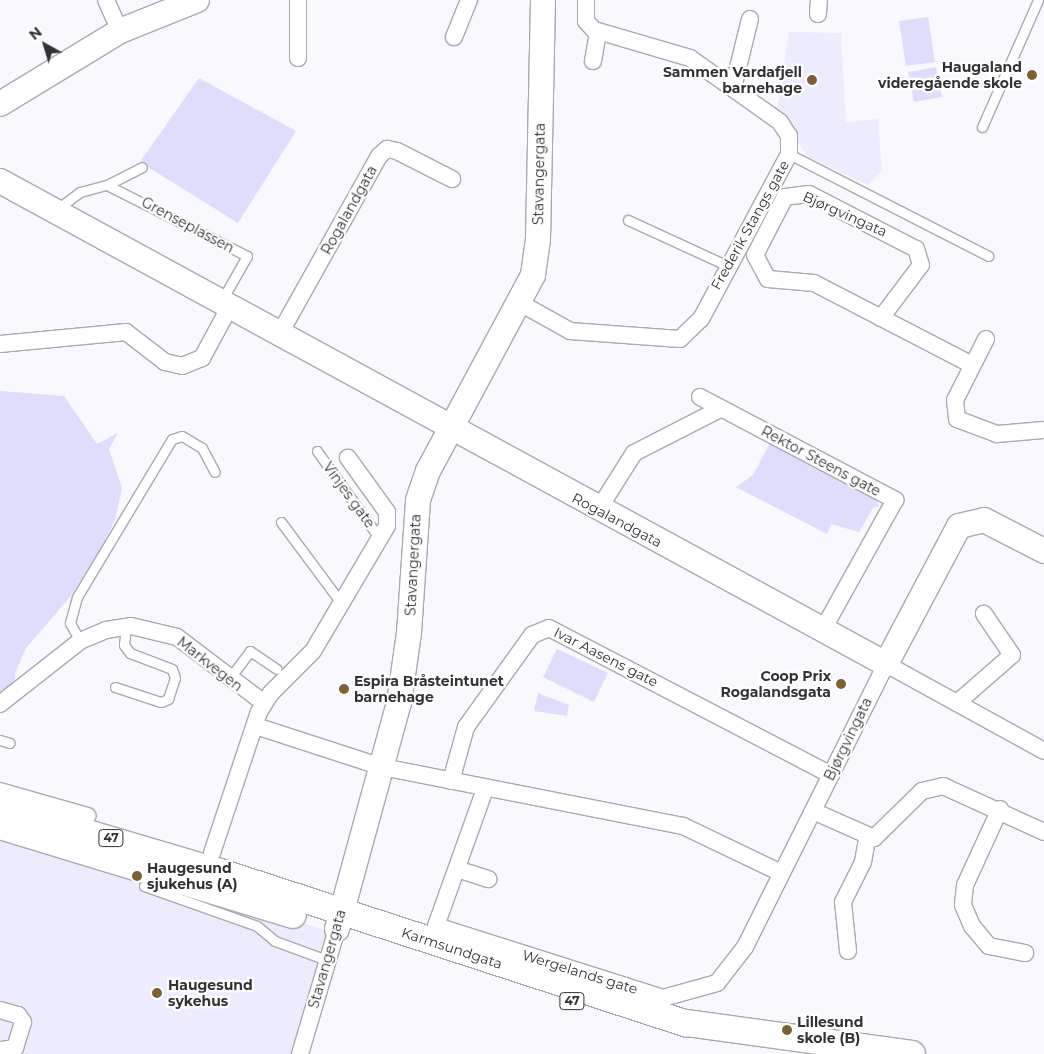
<!DOCTYPE html>
<meta charset="utf-8">
<style>
body{margin:0}
#map{position:relative;width:1044px;height:1054px;overflow:hidden;background:#f8f8fe;font-family:Montserrat,sans-serif}
div>[style]{position:absolute}
.built>*{inset:0;background:#edecfe}
.green>*{inset:0;background:#deddfc}
.roads{filter:drop-shadow(1px 0 #a9a9b2) drop-shadow(-1px 0 #a9a9b2) drop-shadow(0 1px #a9a9b2) drop-shadow(0 -1px #a9a9b2)}
.lane>*{height:9px;margin:-4.5px;padding:0 4.5px;transform-origin:4.5px;border-radius:4.5px;background:#fff}
.street>*{height:16px;margin:-8px;padding:0 8px;transform-origin:8px;border-radius:8px;background:#fff}
.secondary>*{height:24px;margin:-12px;padding:0 12px;transform-origin:12px;border-radius:12px;background:#fff}
.primary>*{height:26px;margin:-13px;padding:0 13px;transform-origin:13px;border-radius:13px;background:#fff}
.dots>*{width:14px;height:14px;translate:-50% -50%;box-sizing:border-box;border:2px solid #fff;border-radius:50%}
span{translate:-50% -50%;white-space:nowrap;text-align:center;line-height:1.15;-webkit-text-stroke:4.5px #fff;paint-order:stroke}
.shield-label span{padding:1px 4px;background:#fff;border:1px solid;border-radius:4px;-webkit-text-stroke-width:0}
.shield-label{font-size:12px;color:#323236;font-weight:700}
.poi-label{font-size:14px;color:#323236;font-weight:700}
.right{translate:-100% -50%;text-align:right}
.left{translate:0 -50%;text-align:left}
.street-label{font-size:14px;color:#323236}
.north{position:absolute;left:20px;top:20px;width:50px;height:50px;-webkit-text-stroke:4px #fff;paint-order:stroke;rotate:321deg;font-size:14px;font-weight:700;line-height:20px;text-align:center;color:#323236}
.north::after{content:'';display:block;margin:auto;width:18px;height:22px;background:#323236;clip-path:polygon(50% 0,100% 100%,50% 72%,0 100%)}
</style>
<div id="map">
<div class="built">
<div style="clip-path:polygon(789px 32px,841px 33px,846px 122px,878px 119px,882px 171px,868px 185px,808px 157px,777px 111px)"></div>
<div style="clip-path:polygon(0 831px,331px 932px,296px 1054px,0 1054px)"></div>
</div>
<div class="green">
<div style="clip-path:polygon(928px 17px,935px 62px,906px 66px,899px 21px)"></div>
<div style="clip-path:polygon(936px 67px,942px 97px,914px 102px,908px 72px)"></div>
<div style="clip-path:polygon(199px 78px,296px 131px,238px 223px,140px 162px)"></div>
<div style="clip-path:polygon(0 391px,64px 396px,97px 444px,118px 433px,109px 449px,122px 488px,115px 520px,99px 552px,70px 597px,26px 648px,15px 673px,14px 693px,0 702px)"></div>
<div style="clip-path:polygon(772px 439px,874px 493px,879px 506px,873px 508px,859px 532px,831px 524px,827px 534px,736px 487px,753px 475px)"></div>
<div style="clip-path:polygon(557px 649px,608px 673px,594px 702px,543px 677px)"></div>
<div style="clip-path:polygon(538px 693px,569px 705px,567px 716px,534px 711px)"></div>
</div>
<div class="roads">
<div class="lane">
<div style="left:982px;top:127px;width:139px;rotate:-66.2deg"></div>
<div style="left:789px;top:154px;width:224px;rotate:27.1deg"></div>
<div style="left:107px;top:185px;width:39px;rotate:-27deg"></div>
<div style="left:56px;top:210px;width:30px;rotate:-37deg"></div>
<div style="left:80px;top:192px;width:28px;rotate:-15deg"></div>
<div style="left:107px;top:185px;width:157px;rotate:26.9deg"></div>
<div style="left:247px;top:256px;width:51px;rotate:119.6deg"></div>
<div style="left:628px;top:220px;width:108px;rotate:24.7deg"></div>
<div style="left:317px;top:451px;width:108px;rotate:54.4deg"></div>
<div style="left:281px;top:522px;width:102px;rotate:53.4deg"></div>
<div style="left:80px;top:641px;width:21px;rotate:-119deg"></div>
<div style="left:70px;top:623px;width:27px;rotate:-75deg"></div>
<div style="left:77px;top:597px;width:184px;rotate:-59deg"></div>
<div style="left:172px;top:439px;width:10px;rotate:-17deg"></div>
<div style="left:182px;top:436px;width:23px;rotate:31deg"></div>
<div style="left:202px;top:448px;width:27px;rotate:62deg"></div>
<div style="left:229px;top:679px;width:35px;rotate:-53deg"></div>
<div style="left:250px;top:651px;width:32px;rotate:34deg"></div>
<div style="left:115px;top:687px;width:48px;rotate:18.1deg"></div>
<div style="left:161px;top:702px;width:8px;rotate:-23deg"></div>
<div style="left:168px;top:699px;width:22px;rotate:-72deg"></div>
<div style="left:175px;top:678px;width:9px;rotate:-108deg"></div>
<div style="left:172px;top:669px;width:45px;rotate:-159.1deg"></div>
<div style="left:130px;top:653px;width:10px;rotate:-127deg"></div>
<div style="left:124px;top:645px;width:18px;rotate:-84deg"></div>
<div style="left:0;top:740px;width:10px;rotate:17deg"></div>
<div style="left:144px;top:886px;width:120px;rotate:19.5deg"></div>
<div style="left:257px;top:926px;width:23px;rotate:40deg"></div>
<div style="left:275px;top:941px;width:55px;rotate:20.1deg"></div>
</div>
<div class="street">
<div style="left:106px;top:0;width:34px;rotate:66deg"></div>
<div style="left:298px;top:0;width:58px;rotate:90deg"></div>
<div style="left:818px;top:14px;width:14px;rotate:-86deg"></div>
<div style="left:454px;top:37px;width:40px;rotate:-68deg"></div>
<div style="left:593px;top:61px;width:29px;rotate:-80deg"></div>
<div style="left:733px;top:88px;width:71px;rotate:-76.2deg"></div>
<div style="left:520px;top:303px;width:57px;rotate:29.2deg"></div>
<div style="left:570px;top:331px;width:110px;rotate:4.2deg"></div>
<div style="left:680px;top:339px;width:29px;rotate:-44deg"></div>
<div style="left:701px;top:319px;width:187px;rotate:-61.9deg"></div>
<div style="left:789px;top:154px;width:18px;rotate:-90deg"></div>
<div style="left:789px;top:136px;width:17px;rotate:-123deg"></div>
<div style="left:780px;top:122px;width:110px;rotate:-144.6deg"></div>
<div style="left:690px;top:58px;width:100px;rotate:-163.7deg"></div>
<div style="left:594px;top:30px;width:12px;rotate:-132deg"></div>
<div style="left:586px;top:21px;width:21px;rotate:-90deg"></div>
<div style="left:881px;top:318px;width:66px;rotate:-53deg"></div>
<div style="left:921px;top:265px;width:17px;rotate:-107deg"></div>
<div style="left:916px;top:249px;width:120px;rotate:-152.8deg"></div>
<div style="left:809px;top:194px;width:24px;rotate:173deg"></div>
<div style="left:785px;top:197px;width:65px;rotate:117.3deg"></div>
<div style="left:755px;top:255px;width:27px;rotate:62deg"></div>
<div style="left:768px;top:279px;width:46px;rotate:5deg"></div>
<div style="left:814px;top:283px;width:178px;rotate:27.4deg"></div>
<div style="left:279px;top:335px;width:205px;rotate:-60.8deg"></div>
<div style="left:379px;top:156px;width:11px;rotate:-41deg"></div>
<div style="left:387px;top:149px;width:10px;rotate:11deg"></div>
<div style="left:397px;top:151px;width:62px;rotate:27deg"></div>
<div style="left:986px;top:339px;width:68px;rotate:116.9deg"></div>
<div style="left:955px;top:400px;width:19px;rotate:84deg"></div>
<div style="left:957px;top:419px;width:43px;rotate:20.6deg"></div>
<div style="left:997px;top:434px;width:47px;rotate:-4.9deg"></div>
<div style="left:0;top:344px;width:127px;rotate:-5.4deg"></div>
<div style="left:126px;top:332px;width:49px;rotate:37.6deg"></div>
<div style="left:165px;top:362px;width:17px;rotate:13deg"></div>
<div style="left:182px;top:366px;width:22px;rotate:-22deg"></div>
<div style="left:202px;top:358px;width:57px;rotate:-61.6deg"></div>
<div style="left:700px;top:397px;width:221px;rotate:27.8deg"></div>
<div style="left:895px;top:500px;width:150px;rotate:119.1deg"></div>
<div style="left:598px;top:510px;width:67px;rotate:-57.7deg"></div>
<div style="left:634px;top:453px;width:97px;rotate:-27.1deg"></div>
<div style="left:957px;top:703px;width:73px;rotate:-41.1deg"></div>
<div style="left:1012px;top:655px;width:50px;rotate:-124.3deg"></div>
<div style="left:0;top:704px;width:102px;rotate:-38.2deg"></div>
<div style="left:80px;top:641px;width:28px;rotate:-23deg"></div>
<div style="left:106px;top:630px;width:25px;rotate:-9deg"></div>
<div style="left:131px;top:626px;width:47px;rotate:13.4deg"></div>
<div style="left:177px;top:637px;width:109px;rotate:37.2deg"></div>
<div style="left:256px;top:726px;width:133px;rotate:18deg"></div>
<div style="left:382px;top:767px;width:307px;rotate:11.1deg"></div>
<div style="left:683px;top:826px;width:109px;rotate:25.6deg"></div>
<div style="left:451px;top:781px;width:56px;rotate:-74.5deg"></div>
<div style="left:466px;top:727px;width:113px;rotate:-54.3deg"></div>
<div style="left:532px;top:635px;width:18px;rotate:-22deg"></div>
<div style="left:549px;top:628px;width:318px;rotate:27.5deg"></div>
<div style="left:485px;top:789px;width:145px;rotate:109.7deg"></div>
<div style="left:436px;top:926px;width:238px;rotate:17.6deg"></div>
<div style="left:663px;top:998px;width:56px;rotate:-15.5deg"></div>
<div style="left:717px;top:983px;width:46px;rotate:-52.1deg"></div>
<div style="left:745px;top:947px;width:316px;rotate:-63.5deg"></div>
<div style="left:886px;top:664px;width:180px;rotate:28.8deg"></div>
<div style="left:0;top:791px;width:91px;rotate:16deg"></div>
<div style="left:1000px;top:809px;width:84px;rotate:114.7deg"></div>
<div style="left:965px;top:885px;width:20px;rotate:96deg"></div>
<div style="left:963px;top:905px;width:23px;rotate:67deg"></div>
<div style="left:972px;top:926px;width:26px;rotate:50deg"></div>
<div style="left:989px;top:946px;width:37px;rotate:11deg"></div>
<div style="left:813px;top:811px;width:67px;rotate:23.9deg"></div>
<div style="left:874px;top:838px;width:67px;rotate:-44.4deg"></div>
<div style="left:922px;top:791px;width:22px;rotate:-13deg"></div>
<div style="left:943px;top:786px;width:111px;rotate:24.5deg"></div>
<div style="left:212px;top:853px;width:149px;rotate:-71.6deg"></div>
<div style="left:259px;top:712px;width:22px;rotate:-58deg"></div>
<div style="left:271px;top:693px;width:59px;rotate:-45deg"></div>
<div style="left:313px;top:651px;width:145px;rotate:-59.4deg"></div>
<div style="left:387px;top:526px;width:14px;rotate:-90deg"></div>
<div style="left:387px;top:512px;width:67px;rotate:-125.8deg"></div>
<div style="left:457px;top:869px;width:33px;rotate:18deg"></div>
<div style="left:848px;top:951px;width:49px;rotate:-95.8deg"></div>
<div style="left:843px;top:902px;width:45px;rotate:-63.4deg"></div>
<div style="left:863px;top:862px;width:23px;rotate:-80deg"></div>
<div style="left:0;top:1010px;width:19px;rotate:16deg"></div>
<div style="left:18px;top:1015px;width:9px;rotate:54deg"></div>
<div style="left:23px;top:1022px;width:27px;rotate:107deg"></div>
<div style="left:15px;top:1048px;width:15px;rotate:172deg"></div>
<div style="left:300px;top:1054px;width:130px;rotate:-73.5deg"></div>
</div>
<div class="secondary">
<div style="left:0;top:104px;width:140px;rotate:-31.3deg"></div>
<div style="left:120px;top:31px;width:83px;rotate:-21.9deg"></div>
<div style="left:0;top:181px;width:1009px;rotate:28.6deg"></div>
<div style="left:886px;top:664px;width:156px;rotate:-62.1deg"></div>
<div style="left:959px;top:526px;width:26px;rotate:-13deg"></div>
<div style="left:984px;top:520px;width:68px;rotate:27.3deg"></div>
<div style="left:337px;top:929px;width:234px;rotate:-74.7deg"></div>
<div style="left:399px;top:703px;width:71px;rotate:-81.9deg"></div>
<div style="left:409px;top:633px;width:133px;rotate:-86.1deg"></div>
<div style="left:418px;top:500px;width:31px;rotate:-71deg"></div>
<div style="left:428px;top:471px;width:222px;rotate:-61.8deg"></div>
<div style="left:533px;top:275px;width:36px;rotate:-82deg"></div>
<div style="left:538px;top:239px;width:239px;rotate:-88.8deg"></div>
</div>
<div class="primary">
<div style="left:0;top:807px;width:229px;rotate:16.5deg"></div>
<div style="left:220px;top:872px;width:490px;rotate:18deg"></div>
<div style="left:686px;top:1023px;width:228px;rotate:7.8deg"></div>
<div style="left:0;top:826px;width:306px;rotate:16.9deg"></div>
</div>
</div>
<div class="dots">
<div style="left:1032px;top:75px;background:#7d6134"></div>
<div style="left:812px;top:80px;background:#7d6134"></div>
<div style="left:841px;top:684px;background:#7d6134"></div>
<div style="left:344px;top:689px;background:#7d6134"></div>
<div style="left:137px;top:876px;background:#7d6134"></div>
<div style="left:157px;top:993px;background:#7d6134"></div>
<div style="left:787px;top:1030px;background:#7d6134"></div>
</div>
<div class="shield-label">
<span style="left:111px;top:838px">47</span>
<span style="left:572px;top:1001px">47</span>
</div>
<div class="poi-label">
<span class="right" style="left:1022px;top:75px">Haugaland<br>videregående skole</span>
<span class="right" style="left:802px;top:80px">Sammen Vardafjell<br>barnehage</span>
<span class="right" style="left:831px;top:684px">Coop Prix<br>Rogalandsgata</span>
<span class="left" style="left:354px;top:689px">Espira Bråsteintunet<br>barnehage</span>
<span class="left" style="left:147px;top:876px">Haugesund<br>sjukehus (A)</span>
<span class="left" style="left:168px;top:993px">Haugesund<br>sykehus</span>
<span class="left" style="left:797px;top:1030px">Lillesund<br>skole (B)</span>
</div>
<div class="street-label">
<span style="left:539px;top:174px;rotate:-89deg">Stavangergata</span>
<span style="left:349px;top:210px;rotate:-61deg">Rogalandgata</span>
<span style="left:845px;top:214px;rotate:24deg">Bjørgvingata</span>
<span style="left:188px;top:225px;rotate:28deg">Grenseplassen</span>
<span style="left:750px;top:225px;rotate:-61deg">Frederik Stangs gate</span>
<span style="left:821px;top:461px;rotate:28deg">Rektor Steens gate</span>
<span style="left:349px;top:495px;rotate:54deg">Vinjes gate</span>
<span style="left:617px;top:520px;rotate:28deg">Rogalandgata</span>
<span style="left:413px;top:565px;rotate:-87deg">Stavangergata</span>
<span style="left:606px;top:657px;rotate:27deg">Ivar Aasens gate</span>
<span style="left:210px;top:664px;rotate:38deg">Markvegen</span>
<span style="left:848px;top:739px;rotate:-64deg">Bjørgvingata</span>
<span style="left:452px;top:948px;rotate:18deg">Karmsundgata</span>
<span style="left:327px;top:959px;rotate:-74deg">Stavangergata</span>
<span style="left:580px;top:972px;rotate:17deg">Wergelands gate</span>
</div>
<div class="north">N</div>
</div>
